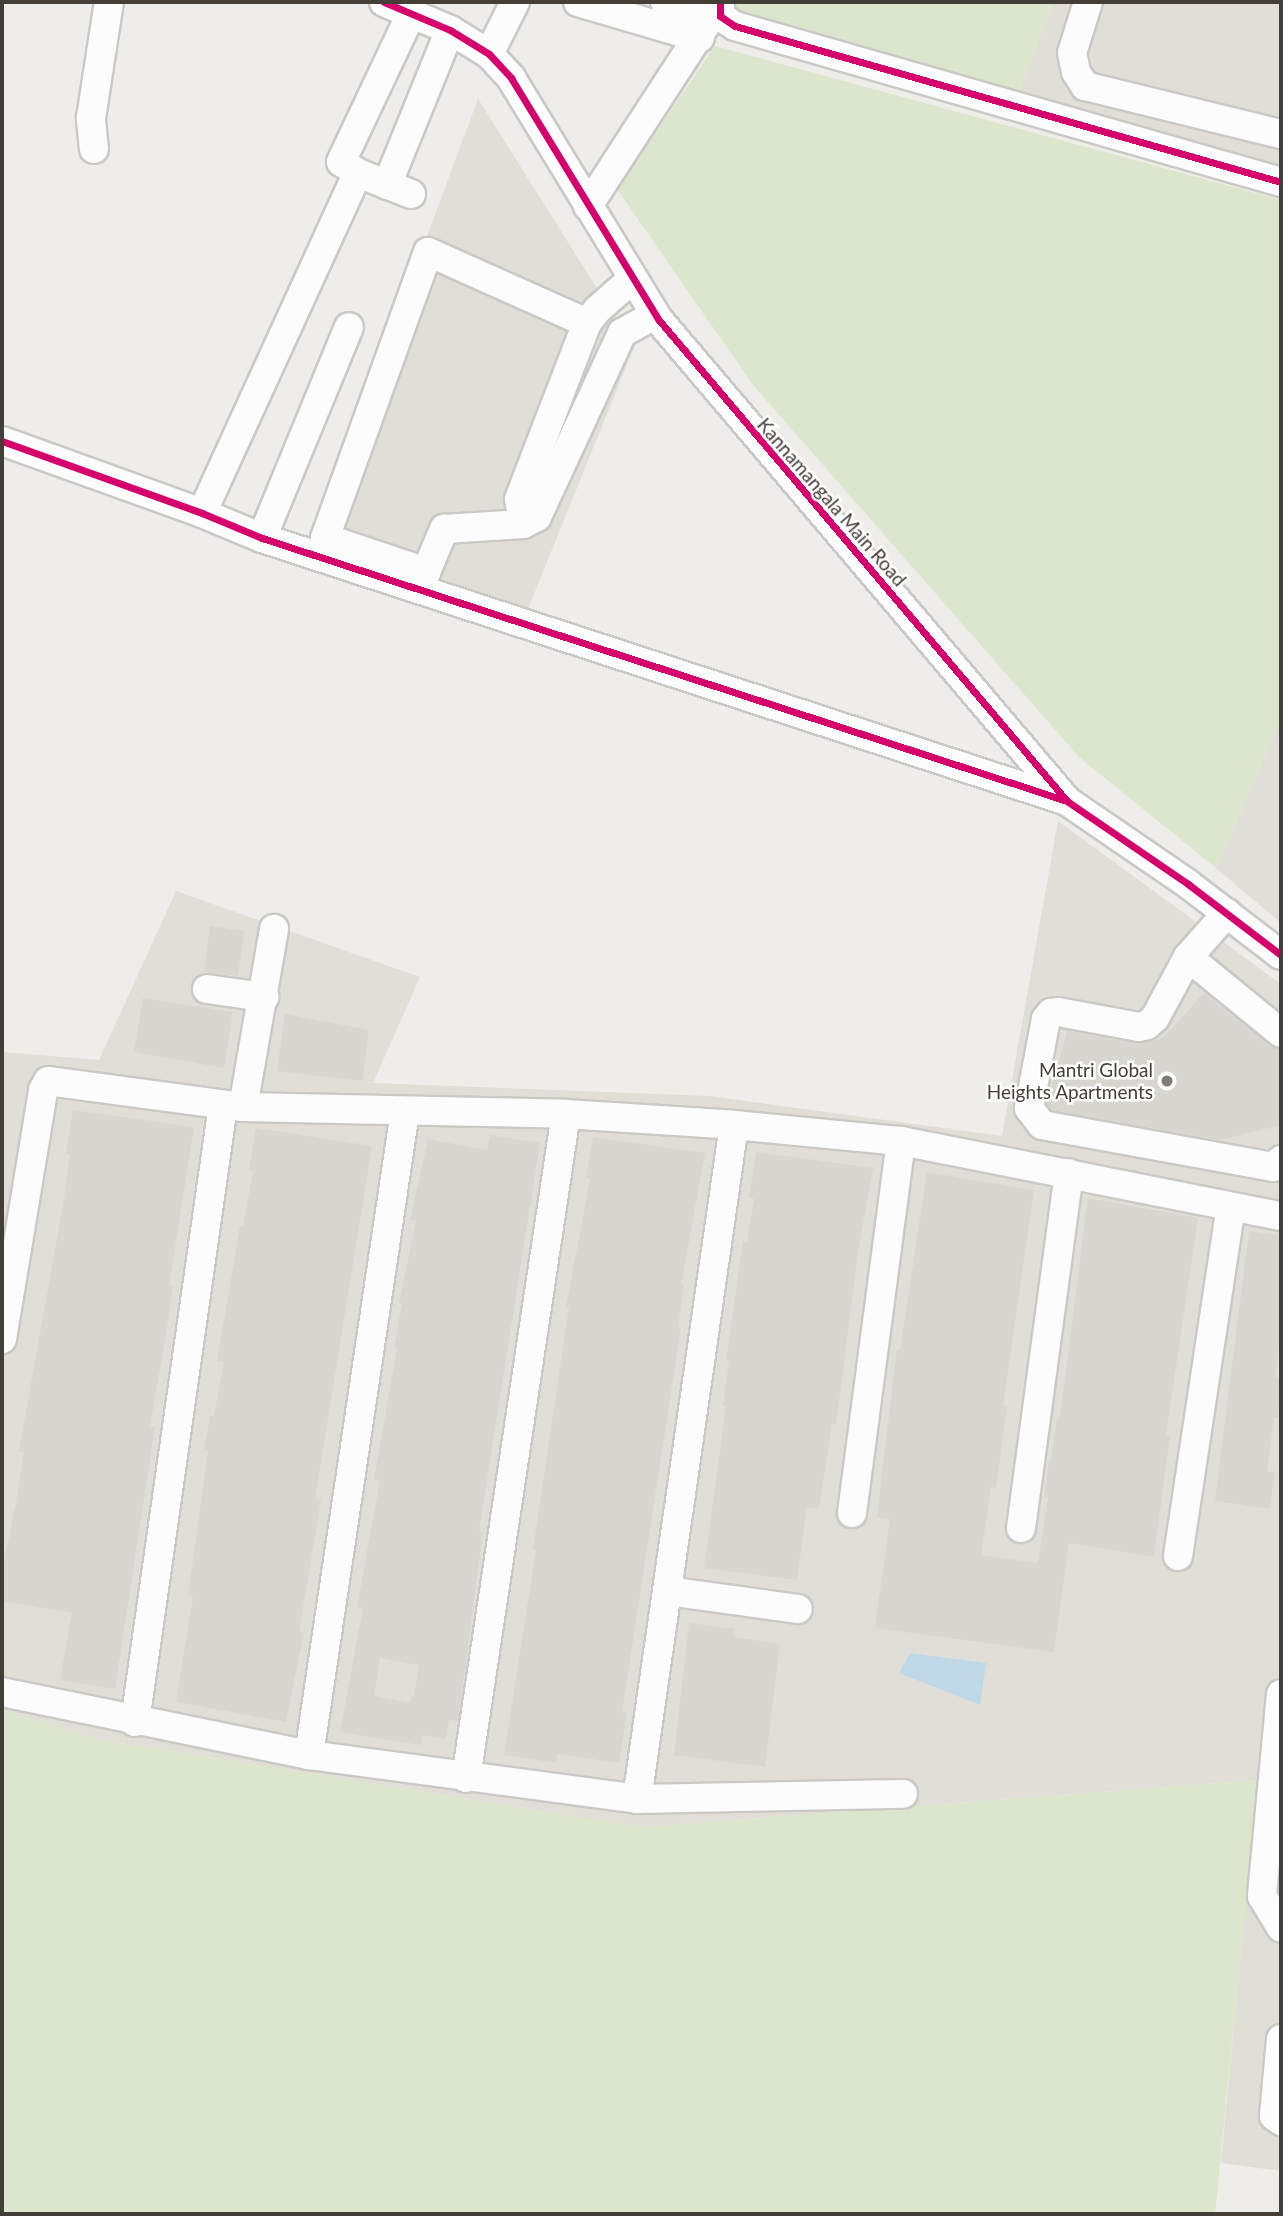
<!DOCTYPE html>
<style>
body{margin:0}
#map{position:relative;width:1283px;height:2216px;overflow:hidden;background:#eeede9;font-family:Lato,sans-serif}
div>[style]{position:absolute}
.residential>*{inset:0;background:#e1ded7}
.industrial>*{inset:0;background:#e1deda}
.green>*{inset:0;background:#dce6cc}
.water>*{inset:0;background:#bed8e8}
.building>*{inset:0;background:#d8d6d1}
.roads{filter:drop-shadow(2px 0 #cac9c5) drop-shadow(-2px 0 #cac9c5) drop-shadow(0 2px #cac9c5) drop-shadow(0 -2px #cac9c5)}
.minor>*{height:28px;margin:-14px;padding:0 14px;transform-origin:14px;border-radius:14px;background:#fcfcfc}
.cycleway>*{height:7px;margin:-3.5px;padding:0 3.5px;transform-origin:3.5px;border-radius:3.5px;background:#d6006c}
.dots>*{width:19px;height:19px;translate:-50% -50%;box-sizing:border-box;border:4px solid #fff;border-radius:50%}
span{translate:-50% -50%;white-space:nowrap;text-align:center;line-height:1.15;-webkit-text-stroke:5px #fff;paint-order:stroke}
.street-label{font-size:19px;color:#433e36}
.poi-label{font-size:19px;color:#433e36}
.right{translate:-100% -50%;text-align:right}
.frame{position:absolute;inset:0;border:4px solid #433e36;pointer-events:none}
</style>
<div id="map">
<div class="residential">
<div style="clip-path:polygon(1053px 2px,1281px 2px,1281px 166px,1017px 96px)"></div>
<div style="clip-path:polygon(478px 99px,634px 347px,528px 609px,312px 544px)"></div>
<div style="clip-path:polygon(1058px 821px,1281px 984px,1281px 2171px,1221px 2163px,1257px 1780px,642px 1827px,95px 1739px,2px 1710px,2px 1052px,99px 1060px,176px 891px,420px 977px,373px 1083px,709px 1096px,1002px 1136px)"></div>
</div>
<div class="industrial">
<div style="clip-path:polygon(1281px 719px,1281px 923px,1216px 868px)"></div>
</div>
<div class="green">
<div style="clip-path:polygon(733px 2px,1053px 2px,1017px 96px,729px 9px)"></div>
<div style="clip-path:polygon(715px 46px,1281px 200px,1281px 719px,1216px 868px,1079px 757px,753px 385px,617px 189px)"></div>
<div style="clip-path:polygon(2px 1710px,95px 1739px,642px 1827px,1258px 1780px,1215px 2214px,2px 2214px)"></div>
</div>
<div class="water">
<div style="clip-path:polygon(910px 1653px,986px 1663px,980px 1705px,899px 1673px)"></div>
</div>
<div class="building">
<div style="clip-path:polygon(210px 926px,244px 931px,238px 976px,204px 972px)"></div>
<div style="clip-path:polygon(1204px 993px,1270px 1046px,1281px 1050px,1281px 1125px,1219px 1140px,1051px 1110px,1047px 1104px,1067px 1031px,1136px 1043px,1151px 1041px,1164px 1037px)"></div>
<div style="clip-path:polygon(143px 998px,233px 1012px,224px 1068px,134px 1052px)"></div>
<div style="clip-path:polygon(285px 1014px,369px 1030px,362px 1081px,277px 1071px)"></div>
<div style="clip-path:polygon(73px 1110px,194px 1127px,169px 1286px,173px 1286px,166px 1334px,150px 1426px,155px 1427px,115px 1689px,60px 1680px,72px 1613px,2px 1601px,2px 1571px,16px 1503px,24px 1452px,19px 1451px,64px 1199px,70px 1154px,66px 1153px)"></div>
<div style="clip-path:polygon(256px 1128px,372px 1146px,315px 1499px,321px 1500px,299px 1632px,304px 1633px,286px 1722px,176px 1702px,193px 1597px,188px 1596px,208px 1451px,204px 1451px,210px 1416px,214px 1416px,224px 1362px,217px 1361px,240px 1226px,243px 1227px,253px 1171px,249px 1170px)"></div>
<div style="clip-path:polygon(evenodd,490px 1135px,540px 1143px,479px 1531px,483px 1532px,458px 1721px,449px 1720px,446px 1739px,422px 1735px,421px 1745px,340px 1732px,363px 1608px,357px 1607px,380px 1480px,374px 1479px,397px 1348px,394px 1347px,402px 1304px,399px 1303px,416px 1221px,410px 1220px,428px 1139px,487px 1150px,490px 1135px,380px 1658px,419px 1665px,414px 1697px,411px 1696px,410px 1703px,374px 1696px,380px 1658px)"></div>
<div style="clip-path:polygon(593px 1137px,705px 1153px,681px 1285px,684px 1285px,678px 1327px,681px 1327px,622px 1712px,627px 1713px,619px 1763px,557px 1754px,556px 1763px,504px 1755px,536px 1550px,533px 1550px,569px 1307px,566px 1307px,590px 1179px,586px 1178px)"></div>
<div style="clip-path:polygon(756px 1152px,873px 1168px,858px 1252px,836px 1425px,832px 1424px,819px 1509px,807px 1507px,797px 1580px,704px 1568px,726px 1407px,723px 1406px,729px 1361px,726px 1361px,743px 1241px,747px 1242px,754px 1199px,749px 1198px)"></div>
<div style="clip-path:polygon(927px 1172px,1034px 1190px,1003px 1406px,1007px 1407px,996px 1488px,991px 1487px,981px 1555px,1038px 1563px,1048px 1498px,1044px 1497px,1049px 1461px,1051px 1461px,1057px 1417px,1060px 1417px,1088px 1198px,1198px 1218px,1166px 1434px,1170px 1435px,1154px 1557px,1069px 1543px,1054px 1652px,875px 1628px,890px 1519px,877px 1517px,882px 1472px,897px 1350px,900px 1350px)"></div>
<div style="clip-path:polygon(1249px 1231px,1281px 1236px,1281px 1330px,1275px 1377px,1281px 1378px,1281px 1397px,1278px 1418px,1274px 1417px,1267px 1471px,1275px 1472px,1270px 1509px,1215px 1501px)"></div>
<div style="clip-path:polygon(689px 1623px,735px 1629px,734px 1637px,780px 1644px,765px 1767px,674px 1755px)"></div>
</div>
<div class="roads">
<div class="minor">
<div style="left:384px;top:2px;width:72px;rotate:23deg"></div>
<div style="left:450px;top:30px;width:46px;rotate:31.6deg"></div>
<div style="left:489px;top:54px;width:33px;rotate:47deg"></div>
<div style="left:511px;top:78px;width:282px;rotate:58.6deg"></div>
<div style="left:658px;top:319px;width:632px;rotate:49.68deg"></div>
<div style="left:1067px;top:801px;width:147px;rotate:34.4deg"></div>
<div style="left:1188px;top:884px;width:117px;rotate:37.4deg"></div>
<div style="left:578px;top:2px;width:127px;rotate:16.4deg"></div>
<div style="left:665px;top:2px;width:50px;rotate:15.2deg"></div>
<div style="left:720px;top:2px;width:14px;rotate:90deg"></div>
<div style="left:720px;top:16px;width:18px;rotate:34deg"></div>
<div style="left:735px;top:26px;width:568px;rotate:15.95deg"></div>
<div style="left:1088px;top:2px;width:53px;rotate:107.4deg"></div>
<div style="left:1072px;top:53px;width:19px;rotate:78deg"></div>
<div style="left:1076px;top:72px;width:17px;rotate:57deg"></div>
<div style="left:1085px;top:86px;width:202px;rotate:13.8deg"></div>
<div style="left:489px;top:54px;width:58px;rotate:-63.4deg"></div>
<div style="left:94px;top:149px;width:31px;rotate:-96deg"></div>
<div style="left:91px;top:118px;width:117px;rotate:-81.2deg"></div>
<div style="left:387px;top:185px;width:167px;rotate:-67.9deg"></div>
<div style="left:411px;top:194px;width:57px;rotate:-158.4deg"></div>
<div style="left:358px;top:173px;width:20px;rotate:-147deg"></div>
<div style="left:341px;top:162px;width:166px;rotate:-64.7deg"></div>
<div style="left:588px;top:206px;width:239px;rotate:-57deg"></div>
<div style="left:587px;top:323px;width:174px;rotate:-155.9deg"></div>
<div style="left:428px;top:252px;width:304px;rotate:109.8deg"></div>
<div style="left:325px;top:538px;width:107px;rotate:18.6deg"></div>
<div style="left:426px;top:572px;width:47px;rotate:-67.3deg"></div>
<div style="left:444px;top:529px;width:79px;rotate:-3.6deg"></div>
<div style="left:523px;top:524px;width:16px;rotate:-27deg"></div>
<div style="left:537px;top:517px;width:203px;rotate:-65.2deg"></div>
<div style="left:622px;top:333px;width:38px;rotate:-29deg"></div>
<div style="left:2px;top:441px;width:213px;rotate:19.8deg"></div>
<div style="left:202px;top:513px;width:65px;rotate:22.6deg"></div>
<div style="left:262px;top:538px;width:847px;rotate:18.09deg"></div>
<div style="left:202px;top:513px;width:374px;rotate:-65.4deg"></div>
<div style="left:523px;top:524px;width:25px;rotate:-99deg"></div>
<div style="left:519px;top:499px;width:189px;rotate:-68.9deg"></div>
<div style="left:587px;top:323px;width:16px;rotate:-52deg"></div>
<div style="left:597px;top:310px;width:45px;rotate:-41.4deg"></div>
<div style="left:262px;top:538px;width:228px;rotate:-67.6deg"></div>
<div style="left:1227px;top:913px;width:59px;rotate:131.6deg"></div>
<div style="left:1188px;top:957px;width:69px;rotate:118.4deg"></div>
<div style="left:1155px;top:1018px;width:11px;rotate:139deg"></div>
<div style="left:1147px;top:1025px;width:8px;rotate:166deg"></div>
<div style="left:1139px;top:1027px;width:82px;rotate:-169.5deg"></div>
<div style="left:1058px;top:1012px;width:7px;rotate:172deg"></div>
<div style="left:1051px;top:1013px;width:8px;rotate:130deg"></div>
<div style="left:1046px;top:1019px;width:91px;rotate:100.8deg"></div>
<div style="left:1029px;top:1108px;width:21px;rotate:53deg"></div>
<div style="left:1042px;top:1125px;width:235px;rotate:10.3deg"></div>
<div style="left:1273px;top:1167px;width:11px;rotate:-41deg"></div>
<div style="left:1188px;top:957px;width:120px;rotate:39.3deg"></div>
<div style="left:207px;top:989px;width:58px;rotate:8deg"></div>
<div style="left:243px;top:1107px;width:181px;rotate:-80.1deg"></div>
<div style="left:2px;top:1339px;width:252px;rotate:-80.6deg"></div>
<div style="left:43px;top:1090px;width:10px;rotate:-61deg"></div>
<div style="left:48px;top:1081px;width:197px;rotate:7.6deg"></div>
<div style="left:243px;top:1107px;width:323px;rotate:1.2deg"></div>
<div style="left:566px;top:1114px;width:168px;rotate:3.7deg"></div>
<div style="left:734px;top:1125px;width:168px;rotate:5.5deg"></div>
<div style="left:901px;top:1141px;width:387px;rotate:11.2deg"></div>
<div style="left:852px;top:1513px;width:375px;rotate:-82.5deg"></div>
<div style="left:1021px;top:1528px;width:358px;rotate:-82.3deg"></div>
<div style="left:1178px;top:1556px;width:353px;rotate:-81.4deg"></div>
<div style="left:668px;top:1591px;width:131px;rotate:7.9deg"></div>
<div style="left:2px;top:1692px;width:313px;rotate:11.6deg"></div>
<div style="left:309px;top:1755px;width:331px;rotate:7.6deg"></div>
<div style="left:637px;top:1799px;width:681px;rotate:-81.81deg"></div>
<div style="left:1281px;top:1694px;width:203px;rotate:95.4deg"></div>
<div style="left:1262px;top:1896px;width:37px;rotate:59deg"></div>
<div style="left:135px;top:1722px;width:623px;rotate:-81.88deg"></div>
<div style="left:309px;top:1755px;width:651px;rotate:-81.52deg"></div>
<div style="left:466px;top:1778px;width:671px;rotate:-81.44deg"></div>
<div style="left:637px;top:1799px;width:266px;rotate:-1.1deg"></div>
<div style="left:1281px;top:2039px;width:77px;rotate:95.2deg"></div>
<div style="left:1274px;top:2116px;width:9px;rotate:36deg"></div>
</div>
</div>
<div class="cycleway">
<div style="left:384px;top:2px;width:72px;rotate:23deg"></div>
<div style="left:450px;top:30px;width:46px;rotate:31.6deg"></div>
<div style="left:489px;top:54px;width:33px;rotate:47deg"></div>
<div style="left:511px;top:78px;width:282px;rotate:58.6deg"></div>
<div style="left:658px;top:319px;width:632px;rotate:49.68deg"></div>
<div style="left:1067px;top:801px;width:147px;rotate:34.4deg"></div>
<div style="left:1188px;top:884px;width:117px;rotate:37.4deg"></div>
<div style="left:720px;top:2px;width:14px;rotate:90deg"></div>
<div style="left:720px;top:16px;width:18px;rotate:34deg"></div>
<div style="left:735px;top:26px;width:568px;rotate:15.95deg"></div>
<div style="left:2px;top:441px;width:213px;rotate:19.8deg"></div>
<div style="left:202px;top:513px;width:65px;rotate:22.6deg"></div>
<div style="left:262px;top:538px;width:847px;rotate:18.09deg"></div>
</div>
<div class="dots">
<div style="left:1167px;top:1081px;background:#7f7b75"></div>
</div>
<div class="street-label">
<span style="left:832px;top:502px;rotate:49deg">Kannamangala Main Road</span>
</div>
<div class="poi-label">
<span class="right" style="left:1153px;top:1081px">Mantri Global<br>Heights Apartments</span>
</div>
<div class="frame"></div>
</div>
